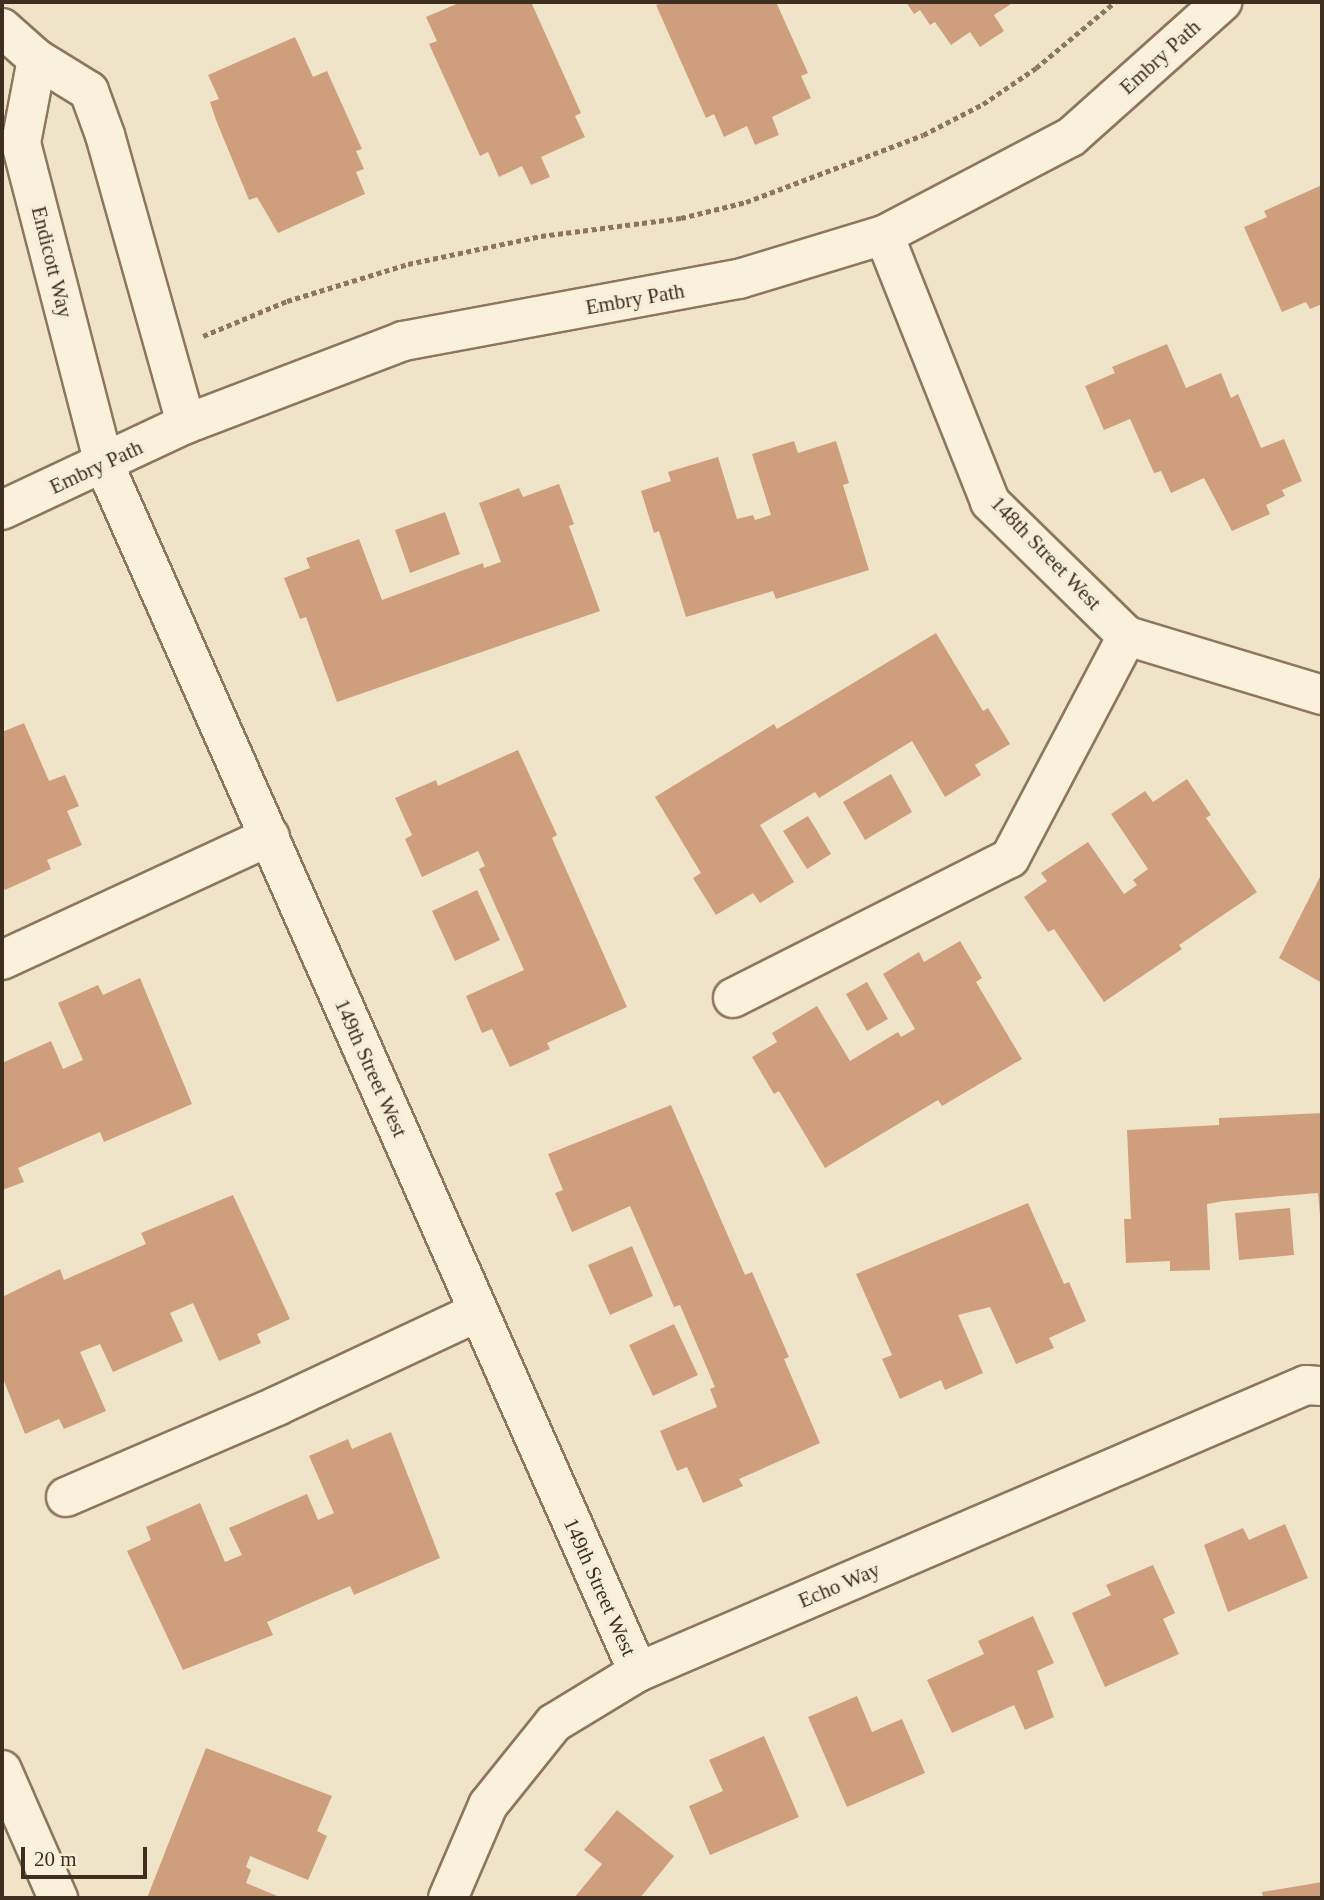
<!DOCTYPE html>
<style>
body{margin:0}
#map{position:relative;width:1324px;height:1900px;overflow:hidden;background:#f0e4c8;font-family:Georgia,serif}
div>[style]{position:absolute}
.building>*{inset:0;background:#cf9f7d}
.path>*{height:4.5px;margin-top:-2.25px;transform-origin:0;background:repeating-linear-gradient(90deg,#8d765c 0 5px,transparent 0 8.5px)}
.roads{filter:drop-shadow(2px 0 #8d765c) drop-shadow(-2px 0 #8d765c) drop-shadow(0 2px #8d765c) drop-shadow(0 -2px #8d765c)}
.minor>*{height:38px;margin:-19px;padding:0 19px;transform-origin:19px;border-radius:19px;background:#faf1dc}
span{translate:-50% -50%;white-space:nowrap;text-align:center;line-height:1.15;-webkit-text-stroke:7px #f7eed8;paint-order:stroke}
.street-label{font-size:21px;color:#3d2e20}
.frame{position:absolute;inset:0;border:4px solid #3d2e20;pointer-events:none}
.scale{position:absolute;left:21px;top:1847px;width:126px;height:32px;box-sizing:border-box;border:4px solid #3d2e20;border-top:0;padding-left:9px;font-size:21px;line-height:24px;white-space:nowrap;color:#3d2e20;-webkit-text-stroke:5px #f7eed8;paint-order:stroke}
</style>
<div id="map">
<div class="building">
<div style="clip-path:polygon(461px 2px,531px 2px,581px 113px,575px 116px,585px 137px,541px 157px,550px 177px,531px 185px,522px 166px,499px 177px,488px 152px,480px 156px,429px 44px,437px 41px,426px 17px)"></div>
<div style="clip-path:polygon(666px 2px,776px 2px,808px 73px,801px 76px,811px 98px,772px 117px,779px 135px,755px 145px,747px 126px,724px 137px,714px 114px,706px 118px,656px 5px)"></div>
<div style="clip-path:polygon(906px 2px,1014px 2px,994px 15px,1004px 31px,980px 47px,970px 32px,951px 45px,935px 22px,930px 25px,920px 10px,914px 14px)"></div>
<div style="clip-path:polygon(295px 37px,313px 77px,327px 71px,362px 149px,356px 151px,364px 169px,356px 172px,365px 194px,278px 233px,257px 197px,249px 200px,216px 120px,210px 102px,219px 99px,208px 75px)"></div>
<div style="clip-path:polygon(1322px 185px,1322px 304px,1310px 309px,1306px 302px,1282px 312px,1244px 227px,1267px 217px,1264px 211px)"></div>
<div style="clip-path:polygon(1167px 344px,1186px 388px,1221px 373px,1231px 398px,1238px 394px,1261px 448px,1284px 439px,1302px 481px,1282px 490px,1285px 496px,1266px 505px,1270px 514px,1232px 531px,1204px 478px,1171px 493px,1161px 471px,1154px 473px,1130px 419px,1104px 430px,1085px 386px,1115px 373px,1112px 367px)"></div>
<div style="clip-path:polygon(794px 441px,798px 453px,836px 441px,849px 483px,843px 485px,869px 570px,776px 599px,773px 591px,686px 617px,659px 531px,654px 533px,641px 491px,671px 481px,668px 472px,718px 457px,737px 519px,753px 515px,755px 520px,771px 515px,752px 454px)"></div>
<div style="clip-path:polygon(559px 484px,574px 524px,569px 526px,600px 611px,337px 702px,306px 617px,300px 619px,284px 578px,310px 568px,306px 558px,359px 539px,382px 600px,483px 563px,484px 568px,501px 562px,479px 503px,519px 488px,523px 497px)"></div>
<div style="clip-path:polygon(445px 512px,460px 554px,410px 573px,395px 530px)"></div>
<div style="clip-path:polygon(936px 633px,983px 711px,988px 708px,1010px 744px,975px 765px,981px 775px,945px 797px,912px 741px,819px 798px,815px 792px,760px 825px,794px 882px,760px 903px,753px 893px,716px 915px,693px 878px,701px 873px,655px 797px,774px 724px,777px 729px)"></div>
<div style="clip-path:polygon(24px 723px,49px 781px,65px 775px,79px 806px,67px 811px,82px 845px,47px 860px,51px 869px,5px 890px,2px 885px,2px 732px)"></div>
<div style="clip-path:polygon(518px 750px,557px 835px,552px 838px,627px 1007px,547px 1043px,550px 1049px,510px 1067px,492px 1029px,482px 1033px,466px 996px,524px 970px,479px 869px,485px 866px,478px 851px,422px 877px,405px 839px,412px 835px,395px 798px,436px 780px,438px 786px)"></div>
<div style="clip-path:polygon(891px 774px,912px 812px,865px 840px,843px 802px)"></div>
<div style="clip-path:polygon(1187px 779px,1211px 815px,1206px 818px,1257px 892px,1179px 945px,1182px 949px,1104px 1002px,1054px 929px,1048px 932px,1024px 897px,1047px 881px,1041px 873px,1088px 842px,1124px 894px,1137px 885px,1133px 880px,1148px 869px,1111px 814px,1145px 791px,1153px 802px)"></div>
<div style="clip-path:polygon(808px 816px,831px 854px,807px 869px,783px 831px)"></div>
<div style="clip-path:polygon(1322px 873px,1322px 983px,1279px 958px)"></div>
<div style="clip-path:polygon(477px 890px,500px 940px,455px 961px,432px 911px)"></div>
<div style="clip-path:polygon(960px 941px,982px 978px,976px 982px,1022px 1059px,942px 1106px,938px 1100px,825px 1168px,779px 1091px,774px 1094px,752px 1057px,777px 1042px,772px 1033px,817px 1006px,850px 1061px,898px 1032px,901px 1037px,915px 1029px,883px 974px,919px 952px,924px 962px)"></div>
<div style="clip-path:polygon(140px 978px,192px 1104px,104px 1142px,100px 1132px,18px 1168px,24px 1182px,2px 1190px,2px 1063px,51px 1041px,63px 1069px,83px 1060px,58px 1003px,98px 985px,103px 995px)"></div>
<div style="clip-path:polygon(867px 982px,888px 1019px,867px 1031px,846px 994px)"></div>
<div style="clip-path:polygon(671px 1105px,745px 1275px,752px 1272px,789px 1357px,784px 1359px,820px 1443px,739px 1479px,743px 1486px,703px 1503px,687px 1467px,677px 1471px,660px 1431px,717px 1407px,710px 1389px,715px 1387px,680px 1305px,674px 1307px,630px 1206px,572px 1232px,555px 1193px,563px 1190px,548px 1154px)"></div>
<div style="clip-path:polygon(1322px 1113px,1322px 1237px,1318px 1193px,1224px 1201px,1207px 1204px,1210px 1270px,1170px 1271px,1170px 1261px,1126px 1263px,1124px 1219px,1131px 1219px,1127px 1130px,1219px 1125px,1219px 1118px)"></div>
<div style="clip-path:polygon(233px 1195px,290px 1319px,257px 1334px,261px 1343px,219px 1361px,193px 1303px,170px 1313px,183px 1341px,113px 1372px,100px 1344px,80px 1352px,106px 1411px,64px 1429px,59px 1419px,25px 1434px,2px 1376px,2px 1297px,60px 1269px,64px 1280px,146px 1244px,141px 1233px)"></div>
<div style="clip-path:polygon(1028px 1203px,1064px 1284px,1069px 1282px,1086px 1321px,1049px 1338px,1054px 1348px,1016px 1364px,990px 1307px,958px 1315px,983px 1373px,945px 1390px,941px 1380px,900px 1399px,882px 1359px,892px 1355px,856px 1274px)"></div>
<div style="clip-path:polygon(1290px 1208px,1294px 1255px,1239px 1260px,1235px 1213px)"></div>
<div style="clip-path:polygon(632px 1246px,653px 1296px,610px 1315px,588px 1265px)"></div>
<div style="clip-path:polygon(674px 1324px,698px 1375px,653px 1396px,629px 1345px)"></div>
<div style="clip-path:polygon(391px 1432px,440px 1558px,354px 1595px,350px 1586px,308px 1604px,267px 1622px,273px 1635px,183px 1670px,127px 1551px,151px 1540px,146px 1527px,200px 1503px,225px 1562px,242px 1555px,229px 1528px,307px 1494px,318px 1520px,334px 1513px,309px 1456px,348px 1439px,352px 1449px)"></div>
<div style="clip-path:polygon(1285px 1524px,1308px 1578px,1228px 1612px,1204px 1545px,1243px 1528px,1249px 1540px)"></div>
<div style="clip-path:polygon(1153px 1565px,1175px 1613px,1163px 1619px,1179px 1654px,1105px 1687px,1072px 1613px,1111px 1595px,1106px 1585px)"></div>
<div style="clip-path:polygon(1033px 1616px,1054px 1663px,1037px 1671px,1054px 1717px,1025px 1730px,1014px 1705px,952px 1733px,927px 1680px,984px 1654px,978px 1641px)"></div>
<div style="clip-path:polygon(857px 1696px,872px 1732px,902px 1719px,925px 1773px,847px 1807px,808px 1717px)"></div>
<div style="clip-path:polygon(764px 1736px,799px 1817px,710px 1855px,689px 1806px,723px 1791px,709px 1760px)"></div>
<div style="clip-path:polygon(206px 1748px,332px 1796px,317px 1831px,327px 1836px,308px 1880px,250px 1856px,246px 1867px,251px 1870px,246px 1883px,282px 1898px,147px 1898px)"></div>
<div style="clip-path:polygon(617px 1810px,674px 1856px,640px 1898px,574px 1898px,602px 1864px,584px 1850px)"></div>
<div style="clip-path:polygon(1322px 1882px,1322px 1898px,1263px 1898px,1262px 1892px)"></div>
</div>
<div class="path">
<div style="left:203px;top:336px;width:91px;rotate:-22.6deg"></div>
<div style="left:287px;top:301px;width:127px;rotate:-17deg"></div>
<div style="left:408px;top:264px;width:136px;rotate:-11.9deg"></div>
<div style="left:541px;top:236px;width:141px;rotate:-7.3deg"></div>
<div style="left:681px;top:218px;width:67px;rotate:-13.8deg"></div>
<div style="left:746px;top:202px;width:189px;rotate:-20.7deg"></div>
<div style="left:923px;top:135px;width:68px;rotate:-27.3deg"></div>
<div style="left:983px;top:104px;width:64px;rotate:-34.2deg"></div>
<div style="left:1036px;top:68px;width:103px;rotate:-39.9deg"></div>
</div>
<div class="roads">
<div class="minor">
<div style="left:2px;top:28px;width:47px;rotate:41.5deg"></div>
<div style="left:37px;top:59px;width:61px;rotate:31.6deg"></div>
<div style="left:89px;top:91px;width:47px;rotate:70deg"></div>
<div style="left:105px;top:135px;width:300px;rotate:74.3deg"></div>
<div style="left:37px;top:59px;width:86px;rotate:100.8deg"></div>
<div style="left:21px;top:143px;width:332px;rotate:75.5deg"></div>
<div style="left:104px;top:464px;width:1321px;rotate:66.15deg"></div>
<div style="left:884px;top:235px;width:287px;rotate:68.3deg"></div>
<div style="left:990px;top:502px;width:192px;rotate:44.4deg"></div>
<div style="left:1127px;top:636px;width:204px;rotate:16.8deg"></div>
<div style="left:2px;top:510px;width:203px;rotate:-25.1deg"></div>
<div style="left:186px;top:424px;width:232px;rotate:-20.9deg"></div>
<div style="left:403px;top:341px;width:342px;rotate:-10.5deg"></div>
<div style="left:739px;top:279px;width:152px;rotate:-16.9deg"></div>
<div style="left:884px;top:235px;width:211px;rotate:-27.7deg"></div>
<div style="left:1071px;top:137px;width:203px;rotate:-41.8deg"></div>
<div style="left:2px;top:960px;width:295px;rotate:-24.8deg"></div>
<div style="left:733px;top:998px;width:310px;rotate:-26.8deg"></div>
<div style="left:1010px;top:858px;width:251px;rotate:-62.2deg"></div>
<div style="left:66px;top:1497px;width:230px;rotate:-23.3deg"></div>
<div style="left:277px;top:1406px;width:222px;rotate:-25.1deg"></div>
<div style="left:2px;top:1770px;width:140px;rotate:66.4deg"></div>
<div style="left:448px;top:1898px;width:101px;rotate:-66.7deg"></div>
<div style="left:488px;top:1805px;width:105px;rotate:-51.2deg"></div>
<div style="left:554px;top:1723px;width:98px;rotate:-31.3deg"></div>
<div style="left:638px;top:1672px;width:727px;rotate:-23.25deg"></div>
<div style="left:1306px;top:1385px;width:16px;rotate:4deg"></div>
</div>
</div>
<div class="street-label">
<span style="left:1160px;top:57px;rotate:-42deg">Embry Path</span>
<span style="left:52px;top:262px;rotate:76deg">Endicott Way</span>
<span style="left:635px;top:299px;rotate:-10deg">Embry Path</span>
<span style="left:96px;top:467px;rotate:-25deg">Embry Path</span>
<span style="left:1046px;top:553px;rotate:46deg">148th Street West</span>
<span style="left:371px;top:1068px;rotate:66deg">149th Street West</span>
<span style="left:839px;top:1585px;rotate:-23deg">Echo Way</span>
<span style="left:600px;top:1587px;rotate:66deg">149th Street West</span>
</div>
<div class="frame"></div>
<div class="scale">20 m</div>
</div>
